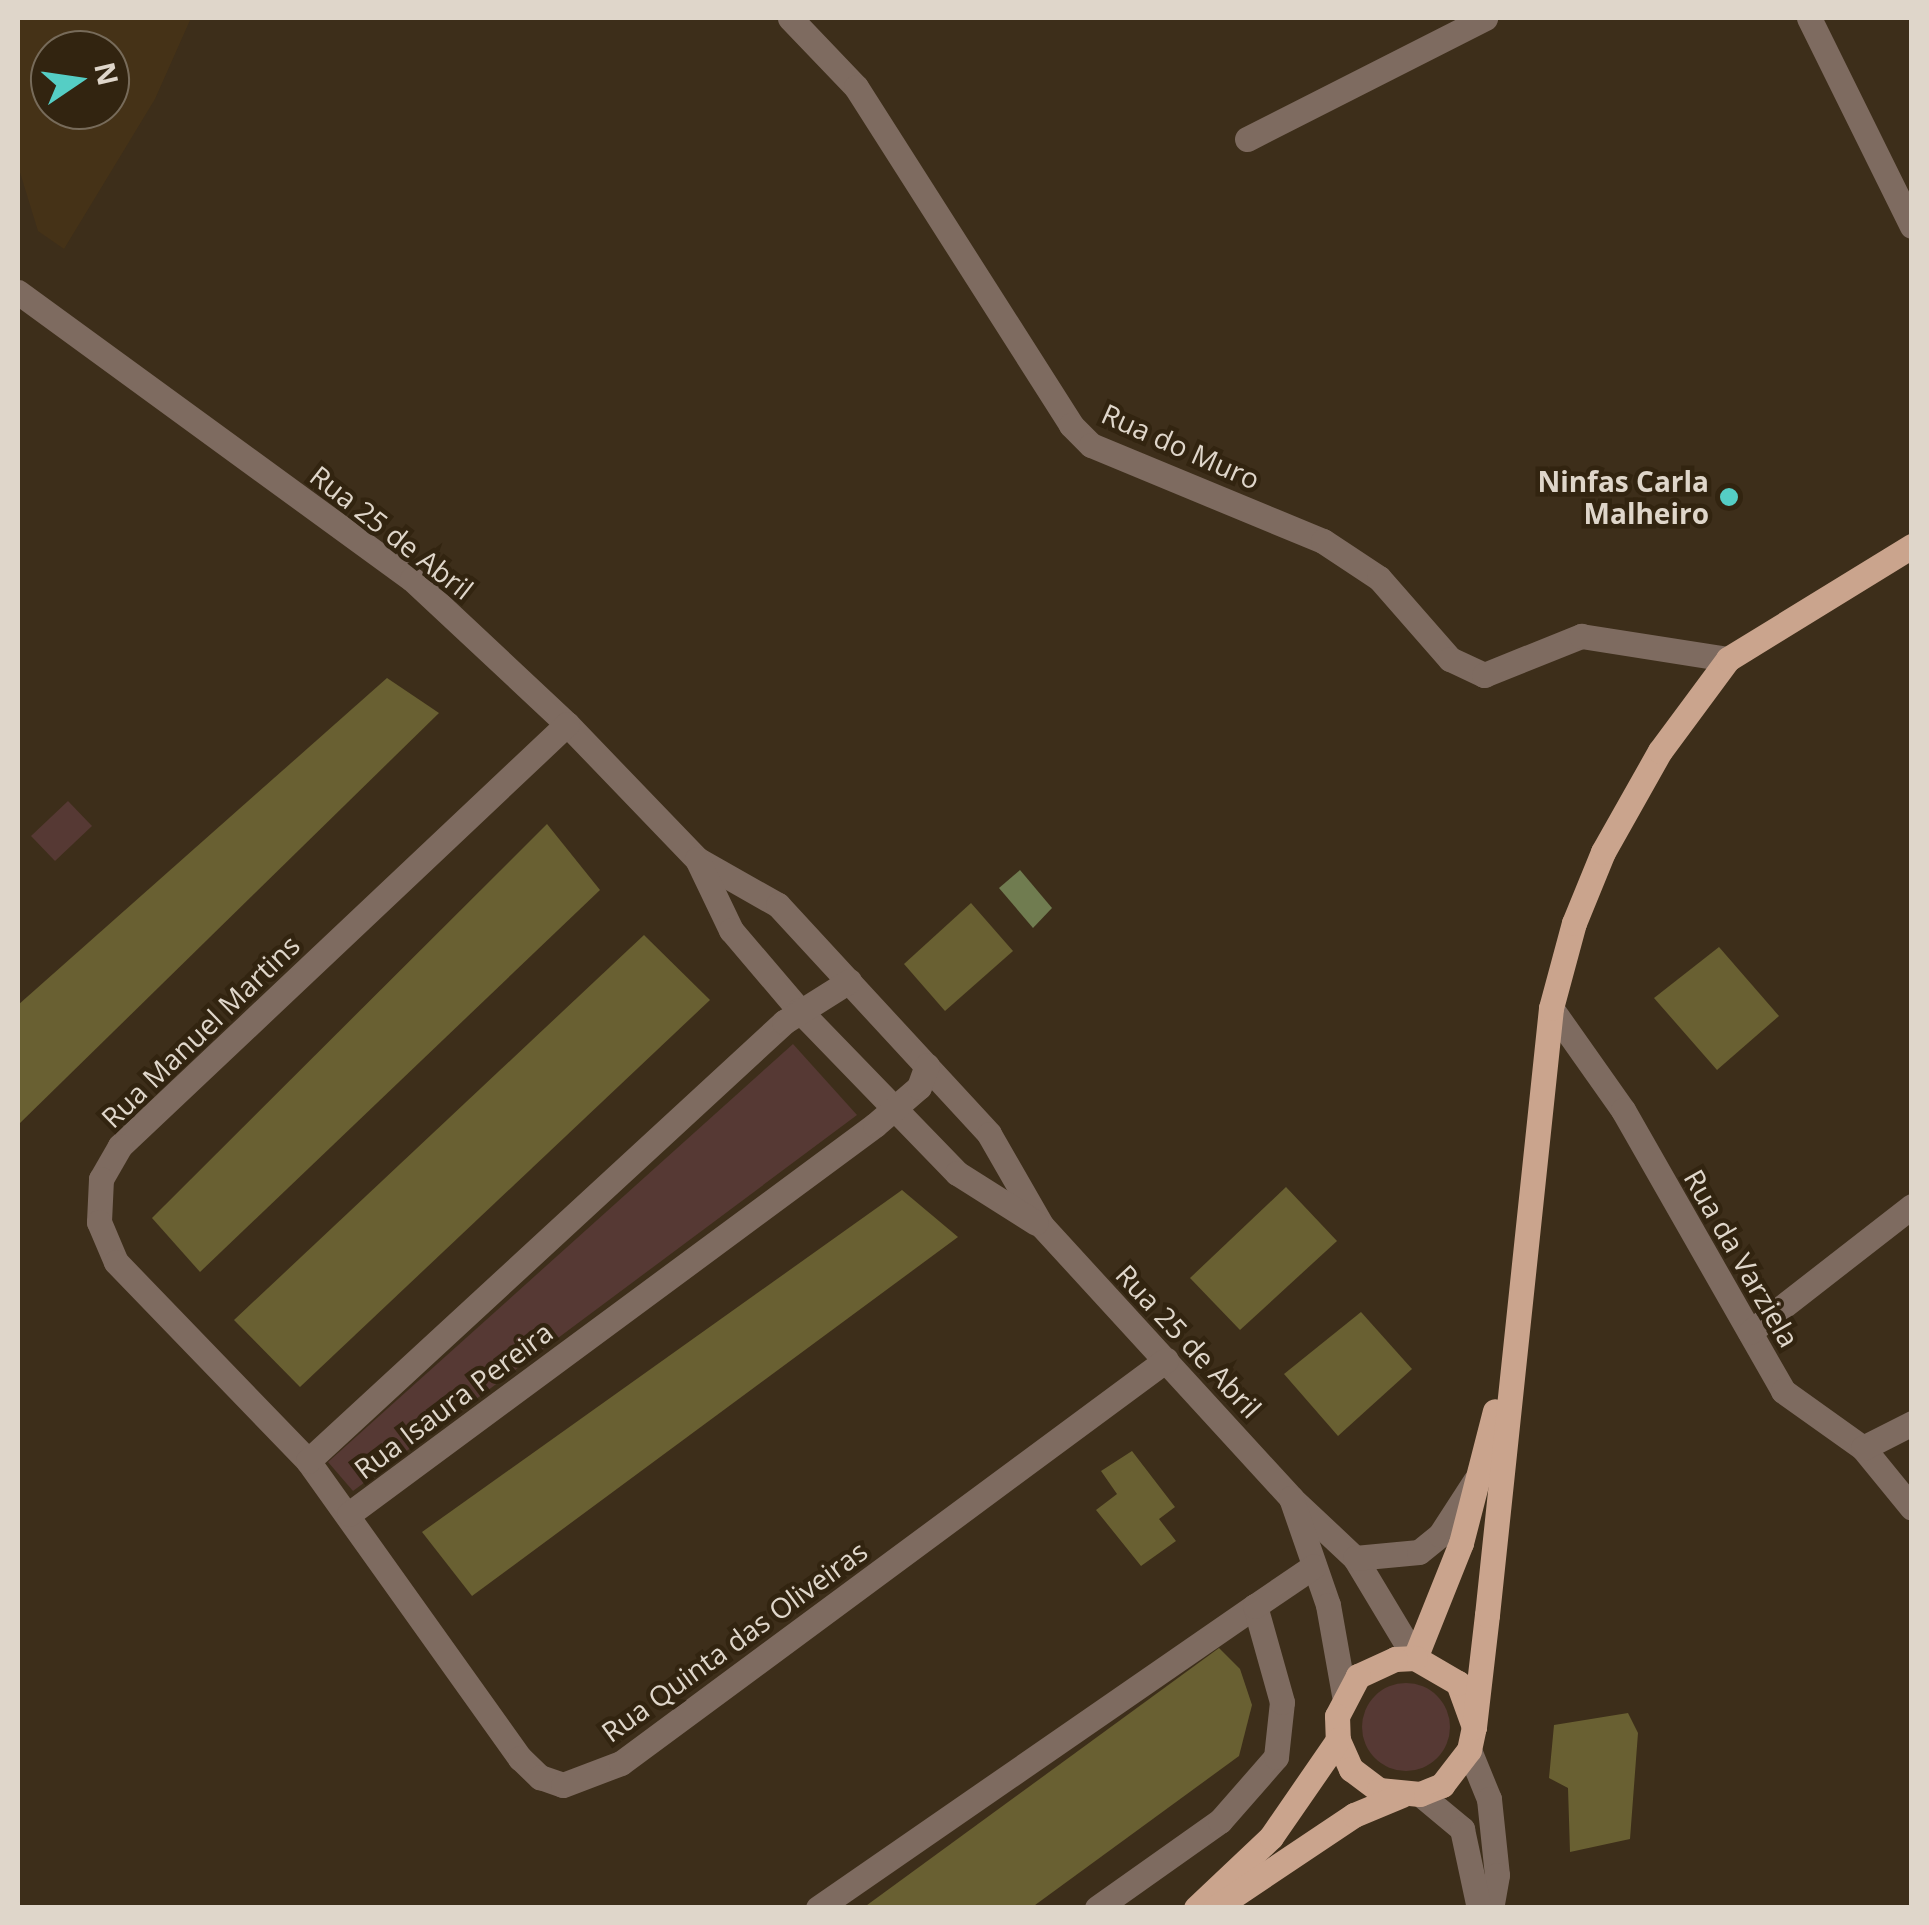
<!DOCTYPE html>
<style>
body{margin:0}
#map{position:relative;width:1929px;height:1925px;overflow:hidden;background:#3d2e1a;font-family:"Open Sans",sans-serif}
div>[style]{position:absolute}
.built>*{inset:0;background:#453217}
.green>*{inset:0;background:#563934}
.round{border-radius:50%}
.water>*{inset:0;background:#707c50}
.building>*{inset:0;background:#696032}
.minor>*{height:25px;margin:-12.5px;padding:0 12.5px;transform-origin:12.5px;border-radius:12.5px;background:#7e6b60}
.major>*{height:25px;margin:-12.5px;padding:0 12.5px;transform-origin:12.5px;border-radius:12.5px;background:#caa48d}
.dots>*{width:28px;height:28px;translate:-50% -50%;box-sizing:border-box;border:5px solid #322410;border-radius:50%}
span{translate:-50% -50%;white-space:nowrap;text-align:center;line-height:1.15;-webkit-text-stroke:9px #322410;paint-order:stroke}
.street-label{font-size:28px;color:#dfd6ca}
.poi-label{font-size:28px;color:#dfd6ca;font-weight:700}
.right{translate:-100% -50%;text-align:right}
.frame{position:absolute;inset:0;border:20px solid #dfd6ca;pointer-events:none}
.north{position:absolute;left:30px;top:30px;width:100px;height:100px;box-sizing:border-box;background:#322410;border:2px solid #776b5a;border-radius:50%;rotate:77deg;font-size:28px;font-weight:700;line-height:40px;text-align:center;color:#dfd6ca}
.north::after{content:'';display:block;margin:auto;width:35px;height:45px;background:#55cec5;clip-path:polygon(50% 0,100% 100%,50% 72%,0 100%)}
</style>
<div id="map">
<div class="built">
<div style="clip-path:polygon(evenodd,18px 18px,191px 18px,155px 99px,64px 249px,38px 231px,18px 166px,18px 18px,50px 50px,110px 50px,110px 110px,50px 110px,50px 50px)"></div>
</div>
<div class="green">
<div style="clip-path:polygon(68px 801px,92px 826px,55px 861px,31px 836px)"></div>
<div style="clip-path:polygon(793px 1044px,857px 1115px,353px 1491px,328px 1462px)"></div>
<div class="round" style="left:1362px;top:1683px;width:88px;height:88px"></div>
</div>
<div class="water">
<div style="clip-path:polygon(1020px 870px,1052px 908px,1033px 928px,999px 888px)"></div>
</div>
<div class="building">
<div style="clip-path:polygon(387px 678px,439px 713px,18px 1125px,18px 1005px)"></div>
<div style="clip-path:polygon(547px 824px,600px 890px,200px 1272px,152px 1218px)"></div>
<div style="clip-path:polygon(971px 903px,1013px 951px,945px 1011px,904px 964px)"></div>
<div style="clip-path:polygon(644px 935px,710px 1000px,300px 1387px,234px 1320px)"></div>
<div style="clip-path:polygon(1719px 947px,1779px 1016px,1717px 1070px,1654px 998px)"></div>
<div style="clip-path:polygon(1286px 1187px,1337px 1241px,1240px 1330px,1190px 1278px)"></div>
<div style="clip-path:polygon(902px 1190px,958px 1237px,472px 1596px,422px 1532px)"></div>
<div style="clip-path:polygon(1361px 1312px,1412px 1369px,1338px 1436px,1284px 1374px)"></div>
<div style="clip-path:polygon(1132px 1451px,1175px 1507px,1159px 1519px,1176px 1541px,1141px 1566px,1096px 1510px,1117px 1494px,1101px 1471px)"></div>
<div style="clip-path:polygon(1219px 1648px,1240px 1669px,1252px 1705px,1239px 1756px,1031px 1908px,863px 1908px)"></div>
<div style="clip-path:polygon(1628px 1713px,1638px 1733px,1630px 1839px,1570px 1852px,1568px 1788px,1549px 1778px,1554px 1725px)"></div>
</div>
<div class="minor">
<div style="left:790px;top:18px;width:95px;rotate:46.3deg"></div>
<div style="left:856px;top:87px;width:401px;rotate:57.5deg"></div>
<div style="left:1071px;top:425px;width:28px;rotate:45deg"></div>
<div style="left:1091px;top:445px;width:251px;rotate:22.5deg"></div>
<div style="left:1323px;top:541px;width:67px;rotate:33.5deg"></div>
<div style="left:1379px;top:578px;width:108px;rotate:48.8deg"></div>
<div style="left:1450px;top:659px;width:38px;rotate:25deg"></div>
<div style="left:1484px;top:675px;width:105px;rotate:-21.9deg"></div>
<div style="left:1581px;top:636px;width:149px;rotate:8.9deg"></div>
<div style="left:1809px;top:18px;width:232px;rotate:63.7deg"></div>
<div style="left:1247px;top:139px;width:267px;rotate:-26.9deg"></div>
<div style="left:18px;top:292px;width:487px;rotate:36.1deg"></div>
<div style="left:412px;top:579px;width:212px;rotate:43.1deg"></div>
<div style="left:567px;top:724px;width:187px;rotate:46.1deg"></div>
<div style="left:697px;top:859px;width:93px;rotate:29.6deg"></div>
<div style="left:778px;top:905px;width:311px;rotate:47.3deg"></div>
<div style="left:989px;top:1134px;width:106px;rotate:60.1deg"></div>
<div style="left:1042px;top:1226px;width:369px;rotate:47.5deg"></div>
<div style="left:1291px;top:1498px;width:88px;rotate:43.2deg"></div>
<div style="left:1355px;top:1558px;width:117px;rotate:59deg"></div>
<div style="left:567px;top:724px;width:615px;rotate:136.65deg"></div>
<div style="left:120px;top:1146px;width:38px;rotate:120deg"></div>
<div style="left:101px;top:1179px;width:43px;rotate:92.7deg"></div>
<div style="left:99px;top:1222px;width:43px;rotate:67deg"></div>
<div style="left:116px;top:1262px;width:277px;rotate:46deg"></div>
<div style="left:308px;top:1461px;width:365px;rotate:54.5deg"></div>
<div style="left:520px;top:1758px;width:28px;rotate:44deg"></div>
<div style="left:540px;top:1777px;width:24px;rotate:19deg"></div>
<div style="left:563px;top:1785px;width:62px;rotate:-20.8deg"></div>
<div style="left:621px;top:1763px;width:678px;rotate:-36.48deg"></div>
<div style="left:697px;top:859px;width:79px;rotate:64.4deg"></div>
<div style="left:731px;top:930px;width:105px;rotate:49.6deg"></div>
<div style="left:799px;top:1010px;width:227px;rotate:45.9deg"></div>
<div style="left:957px;top:1173px;width:93px;rotate:32.3deg"></div>
<div style="left:1551px;top:1008px;width:125px;rotate:54.8deg"></div>
<div style="left:1623px;top:1110px;width:323px;rotate:60.3deg"></div>
<div style="left:1783px;top:1391px;width:98px;rotate:35.5deg"></div>
<div style="left:1863px;top:1448px;width:77px;rotate:50.8deg"></div>
<div style="left:1750px;top:1332px;width:205px;rotate:-37.9deg"></div>
<div style="left:1863px;top:1448px;width:55px;rotate:-27deg"></div>
<div style="left:308px;top:1461px;width:648px;rotate:-42.68deg"></div>
<div style="left:784px;top:1022px;width:77px;rotate:-32.2deg"></div>
<div style="left:1291px;top:1498px;width:113px;rotate:70.9deg"></div>
<div style="left:1328px;top:1605px;width:91px;rotate:79.9deg"></div>
<div style="left:349px;top:1514px;width:654px;rotate:-36.48deg"></div>
<div style="left:875px;top:1125px;width:58px;rotate:-40.8deg"></div>
<div style="left:919px;top:1087px;width:23px;rotate:-70deg"></div>
<div style="left:1355px;top:1558px;width:64px;rotate:-5.4deg"></div>
<div style="left:1419px;top:1552px;width:27px;rotate:-39deg"></div>
<div style="left:1440px;top:1535px;width:64px;rotate:-57.1deg"></div>
<div style="left:1469px;top:1750px;width:53px;rotate:67.8deg"></div>
<div style="left:1489px;top:1799px;width:76px;rotate:84deg"></div>
<div style="left:1497px;top:1875px;width:34px;rotate:100deg"></div>
<div style="left:1420px;top:1794px;width:55px;rotate:39.8deg"></div>
<div style="left:1462px;top:1829px;width:81px;rotate:77.9deg"></div>
<div style="left:818px;top:1908px;width:531px;rotate:-34.65deg"></div>
<div style="left:1097px;top:1908px;width:151px;rotate:-35.3deg"></div>
<div style="left:1220px;top:1821px;width:85px;rotate:-48.8deg"></div>
<div style="left:1276px;top:1757px;width:55px;rotate:-83.8deg"></div>
<div style="left:1282px;top:1702px;width:100px;rotate:-105.7deg"></div>
<div style="left:1255px;top:1606px;width:71px;rotate:-34.1deg"></div>
</div>
<div class="major">
<div style="left:1415px;top:1658px;width:124px;rotate:-68.2deg"></div>
<div style="left:1461px;top:1543px;width:136px;rotate:-75.6deg"></div>
<div style="left:1474px;top:1727px;width:47px;rotate:-110deg"></div>
<div style="left:1458px;top:1683px;width:50px;rotate:-149.8deg"></div>
<div style="left:1415px;top:1658px;width:20px;rotate:177deg"></div>
<div style="left:1395px;top:1659px;width:41px;rotate:155.3deg"></div>
<div style="left:1358px;top:1676px;width:45px;rotate:117.7deg"></div>
<div style="left:1337px;top:1716px;width:24px;rotate:88deg"></div>
<div style="left:1338px;top:1740px;width:32px;rotate:66deg"></div>
<div style="left:1351px;top:1769px;width:35px;rotate:37deg"></div>
<div style="left:1379px;top:1790px;width:41px;rotate:5.6deg"></div>
<div style="left:1420px;top:1794px;width:24px;rotate:-22deg"></div>
<div style="left:1442px;top:1785px;width:44px;rotate:-52.4deg"></div>
<div style="left:1469px;top:1750px;width:24px;rotate:-78deg"></div>
<div style="left:1474px;top:1727px;width:113px;rotate:-83.4deg"></div>
<div style="left:1487px;top:1615px;width:610px;rotate:-83.98deg"></div>
<div style="left:1551px;top:1008px;width:88px;rotate:-74.9deg"></div>
<div style="left:1574px;top:923px;width:77px;rotate:-67.8deg"></div>
<div style="left:1603px;top:852px;width:116px;rotate:-60.6deg"></div>
<div style="left:1660px;top:751px;width:114px;rotate:-53.5deg"></div>
<div style="left:1728px;top:659px;width:216px;rotate:-31.6deg"></div>
<div style="left:1196px;top:1908px;width:103px;rotate:-43.4deg"></div>
<div style="left:1271px;top:1837px;width:118px;rotate:-55.4deg"></div>
<div style="left:1215px;top:1908px;width:167px;rotate:-33.8deg"></div>
<div style="left:1354px;top:1815px;width:52px;rotate:-22.6deg"></div>
</div>
<div class="dots">
<div style="left:1729px;top:497px;background:#55cec5"></div>
</div>
<div class="street-label">
<span style="left:1181px;top:446px;rotate:24deg">Rua do Muro</span>
<span style="left:392px;top:532px;rotate:38deg">Rua 25 de Abril</span>
<span style="left:200px;top:1031px;rotate:-44deg">Rua Manuel Martins</span>
<span style="left:1742px;top:1258px;rotate:60deg">Rua da Varziela</span>
<span style="left:1189px;top:1341px;rotate:47deg">Rua 25 de Abril</span>
<span style="left:453px;top:1400px;rotate:-37deg">Rua Isaura Pereira</span>
<span style="left:734px;top:1641px;rotate:-36deg">Rua Quinta das Oliveiras</span>
</div>
<div class="poi-label">
<span class="right" style="left:1709px;top:497px">Ninfas Carla<br>Malheiro</span>
</div>
<div class="frame"></div>
<div class="north">N</div>
</div>
